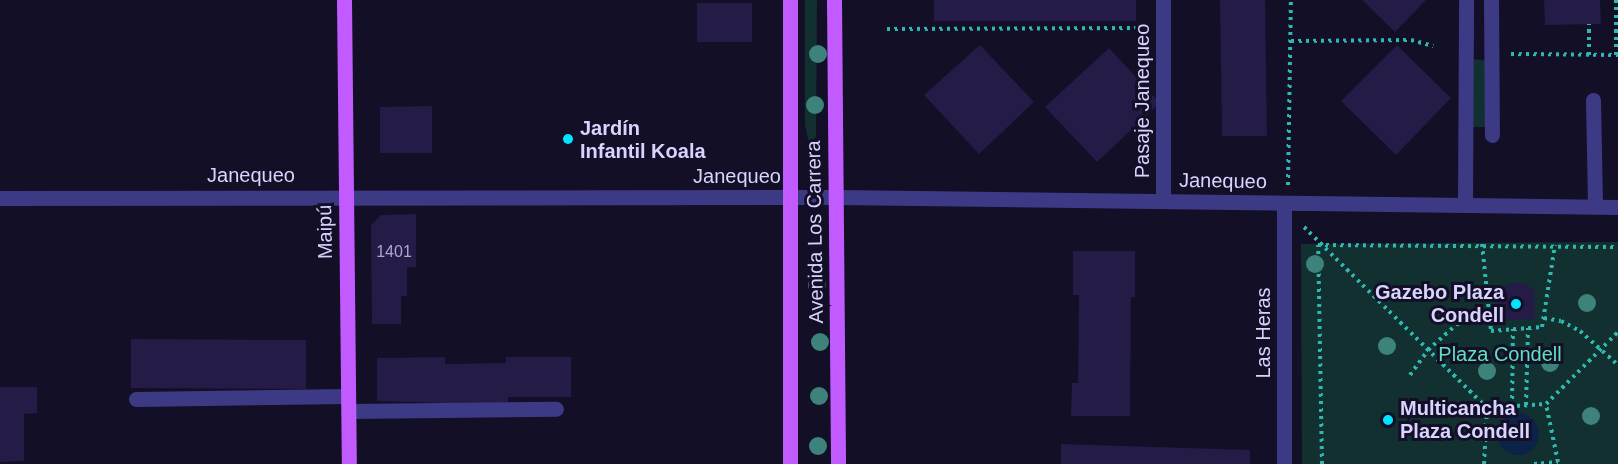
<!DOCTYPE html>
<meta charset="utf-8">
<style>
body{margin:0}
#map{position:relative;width:1618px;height:464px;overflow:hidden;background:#130f26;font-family:Helvetica,sans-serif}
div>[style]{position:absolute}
.green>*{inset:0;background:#12302f}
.water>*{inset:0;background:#0c2248}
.round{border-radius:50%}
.building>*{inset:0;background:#241b47}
.path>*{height:4px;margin-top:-2px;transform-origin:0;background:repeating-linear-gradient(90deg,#2fb8b0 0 3px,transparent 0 7.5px)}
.minor>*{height:15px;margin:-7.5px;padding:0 7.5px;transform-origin:7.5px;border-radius:7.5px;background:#3d3a85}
.major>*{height:15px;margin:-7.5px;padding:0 7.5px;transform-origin:7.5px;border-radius:7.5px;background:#c25bff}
.trees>*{width:18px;height:18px;margin:-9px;border-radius:50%;background:#3d827b}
.dots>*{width:16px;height:16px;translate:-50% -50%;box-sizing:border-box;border:3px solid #130f26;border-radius:50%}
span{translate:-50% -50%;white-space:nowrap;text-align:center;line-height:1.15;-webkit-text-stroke:6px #130f26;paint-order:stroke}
.number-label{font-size:16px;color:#aca6d1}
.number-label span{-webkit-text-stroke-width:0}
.street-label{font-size:20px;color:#d9d4ff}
.poi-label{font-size:20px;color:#d9d4ff;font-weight:700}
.left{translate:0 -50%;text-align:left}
.right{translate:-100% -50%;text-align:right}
.park-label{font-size:20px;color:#5fe0c0}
</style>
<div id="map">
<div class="green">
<div style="clip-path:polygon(805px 0,817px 0,816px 137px,812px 158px,805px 125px)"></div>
<div style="clip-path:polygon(1470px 59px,1486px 60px,1487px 127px,1471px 127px)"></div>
<div style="clip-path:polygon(1618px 242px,1618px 464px,1302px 464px,1301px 244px)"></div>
</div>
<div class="water">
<div class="round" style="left:1497px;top:413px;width:42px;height:42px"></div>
</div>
<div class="building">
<div style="clip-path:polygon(934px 0,1136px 0,1136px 21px,934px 21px)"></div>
<div style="clip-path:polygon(1220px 0,1265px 0,1267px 136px,1222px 136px)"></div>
<div style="clip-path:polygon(1362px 0,1426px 0,1395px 32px)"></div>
<div style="clip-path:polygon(1544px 0,1600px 0,1601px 24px,1545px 25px)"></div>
<div style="clip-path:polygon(697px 3px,752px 3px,752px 42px,697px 42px)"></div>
<div style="clip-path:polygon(980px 45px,1034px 102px,979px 154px,924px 95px)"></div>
<div style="clip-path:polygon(1397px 45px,1451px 98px,1396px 155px,1341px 101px)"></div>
<div style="clip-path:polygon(1109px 48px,1160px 103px,1097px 162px,1045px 107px)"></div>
<div style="clip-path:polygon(432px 106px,432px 153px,380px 153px,380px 107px)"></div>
<div style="clip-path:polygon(416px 214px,416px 267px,407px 267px,407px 296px,401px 296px,401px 324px,372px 324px,371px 225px,381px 215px)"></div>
<div style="clip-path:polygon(1073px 251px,1135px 251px,1135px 297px,1131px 297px,1130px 416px,1071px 416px,1072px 383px,1078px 383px,1079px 295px,1073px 295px)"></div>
<div style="clip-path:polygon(1524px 283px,1534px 290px,1535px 319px,1497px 321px,1497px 300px,1501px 288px,1511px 283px)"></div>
<div style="clip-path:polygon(131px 339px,306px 340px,306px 389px,131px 388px)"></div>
<div style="clip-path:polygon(445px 357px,445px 364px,506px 363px,506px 357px,571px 357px,571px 397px,508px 397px,508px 405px,377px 401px,377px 358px)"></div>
<div style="clip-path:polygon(0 387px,37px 387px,37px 413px,24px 414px,24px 461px,0 462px)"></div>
<div style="clip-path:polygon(1061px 444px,1250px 450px,1250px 464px,1061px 464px)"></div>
</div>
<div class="path">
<div style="left:887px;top:29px;width:257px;rotate:-0.2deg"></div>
<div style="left:1291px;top:41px;width:120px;rotate:-0.5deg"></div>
<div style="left:1411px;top:40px;width:23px;rotate:15deg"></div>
<div style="left:1511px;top:54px;width:107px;rotate:0.5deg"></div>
<div style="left:1589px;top:55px;width:31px;rotate:-90deg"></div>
<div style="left:1616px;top:55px;width:55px;rotate:-90deg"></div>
<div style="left:1288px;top:185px;width:185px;rotate:-89.1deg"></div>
<div style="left:1304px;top:227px;width:257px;rotate:44.7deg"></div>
<div style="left:1482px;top:244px;width:87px;rotate:84.1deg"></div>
<div style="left:1491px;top:331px;width:51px;rotate:-4.5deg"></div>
<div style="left:1542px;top:327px;width:83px;rotate:-81deg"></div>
<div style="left:1544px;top:318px;width:17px;rotate:10deg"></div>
<div style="left:1561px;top:321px;width:21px;rotate:28deg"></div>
<div style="left:1580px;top:331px;width:51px;rotate:41.8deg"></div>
<div style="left:1410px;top:375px;width:31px;rotate:-54deg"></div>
<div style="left:1428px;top:350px;width:39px;rotate:-42deg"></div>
<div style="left:1457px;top:324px;width:34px;rotate:-14deg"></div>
<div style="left:1526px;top:405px;width:77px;rotate:-88.5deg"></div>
<div style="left:1512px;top:406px;width:77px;rotate:-89.3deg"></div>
<div style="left:1322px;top:464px;width:219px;rotate:-91deg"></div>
<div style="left:1318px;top:245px;width:300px;rotate:0.4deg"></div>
<div style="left:1484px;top:464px;width:56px;rotate:-86.9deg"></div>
<div style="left:1487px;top:408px;width:59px;rotate:-3.9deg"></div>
<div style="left:1546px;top:404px;width:102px;rotate:-45deg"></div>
<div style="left:1534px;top:464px;width:24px;rotate:-5deg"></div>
<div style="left:1558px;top:462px;width:59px;rotate:-101.7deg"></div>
</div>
<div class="minor">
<div style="left:1491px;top:0;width:135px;rotate:89.6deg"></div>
<div style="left:1593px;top:100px;width:106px;rotate:88.9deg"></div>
<div style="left:0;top:198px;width:836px;rotate:-0.07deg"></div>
<div style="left:836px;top:197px;width:782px;rotate:0.73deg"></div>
<div style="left:1163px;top:201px;width:201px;rotate:-90deg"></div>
<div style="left:1284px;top:203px;width:261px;rotate:90deg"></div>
<div style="left:1465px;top:205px;width:205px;rotate:-89.7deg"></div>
<div style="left:136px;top:399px;width:212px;rotate:-0.8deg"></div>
<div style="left:349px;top:411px;width:207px;rotate:-0.6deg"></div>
</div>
<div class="major">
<div style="left:344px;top:0;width:464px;rotate:89.4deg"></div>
<div style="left:834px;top:0;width:464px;rotate:89.5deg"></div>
<div style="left:790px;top:464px;width:464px;rotate:-90deg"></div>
</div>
<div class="trees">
<div style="left:818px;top:54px"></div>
<div style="left:815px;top:105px"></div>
<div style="left:1315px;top:264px"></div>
<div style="left:817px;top:285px"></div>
<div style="left:1587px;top:303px"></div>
<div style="left:820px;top:342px"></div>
<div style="left:1387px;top:346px"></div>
<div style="left:1550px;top:363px"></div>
<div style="left:1487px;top:371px"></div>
<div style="left:819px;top:396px"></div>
<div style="left:1591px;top:416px"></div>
<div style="left:818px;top:446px"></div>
</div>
<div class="dots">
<div style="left:568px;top:139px;background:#00e5ff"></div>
<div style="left:1516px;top:304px;background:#00e5ff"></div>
<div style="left:1388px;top:420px;background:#00e5ff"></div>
</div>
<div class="number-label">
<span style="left:394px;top:252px">1401</span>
</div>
<div class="street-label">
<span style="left:1142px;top:101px;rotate:-90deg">Pasaje Janequeo</span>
<span style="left:251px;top:175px">Janequeo</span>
<span style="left:737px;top:176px">Janequeo</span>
<span style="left:1223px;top:181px;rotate:1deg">Janequeo</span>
<span style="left:325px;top:232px;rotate:-91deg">Maipú</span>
<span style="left:815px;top:232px;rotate:-91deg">Avenida Los Carrera</span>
<span style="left:1263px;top:333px;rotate:-90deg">Las Heras</span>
</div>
<div class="poi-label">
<span class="left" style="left:580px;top:140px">Jardín<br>Infantil Koala</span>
<span class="right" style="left:1504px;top:304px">Gazebo Plaza<br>Condell</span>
<span class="left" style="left:1400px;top:420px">Multicancha<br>Plaza Condell</span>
</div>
<div class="park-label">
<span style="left:1500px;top:354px">Plaza Condell</span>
</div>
</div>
